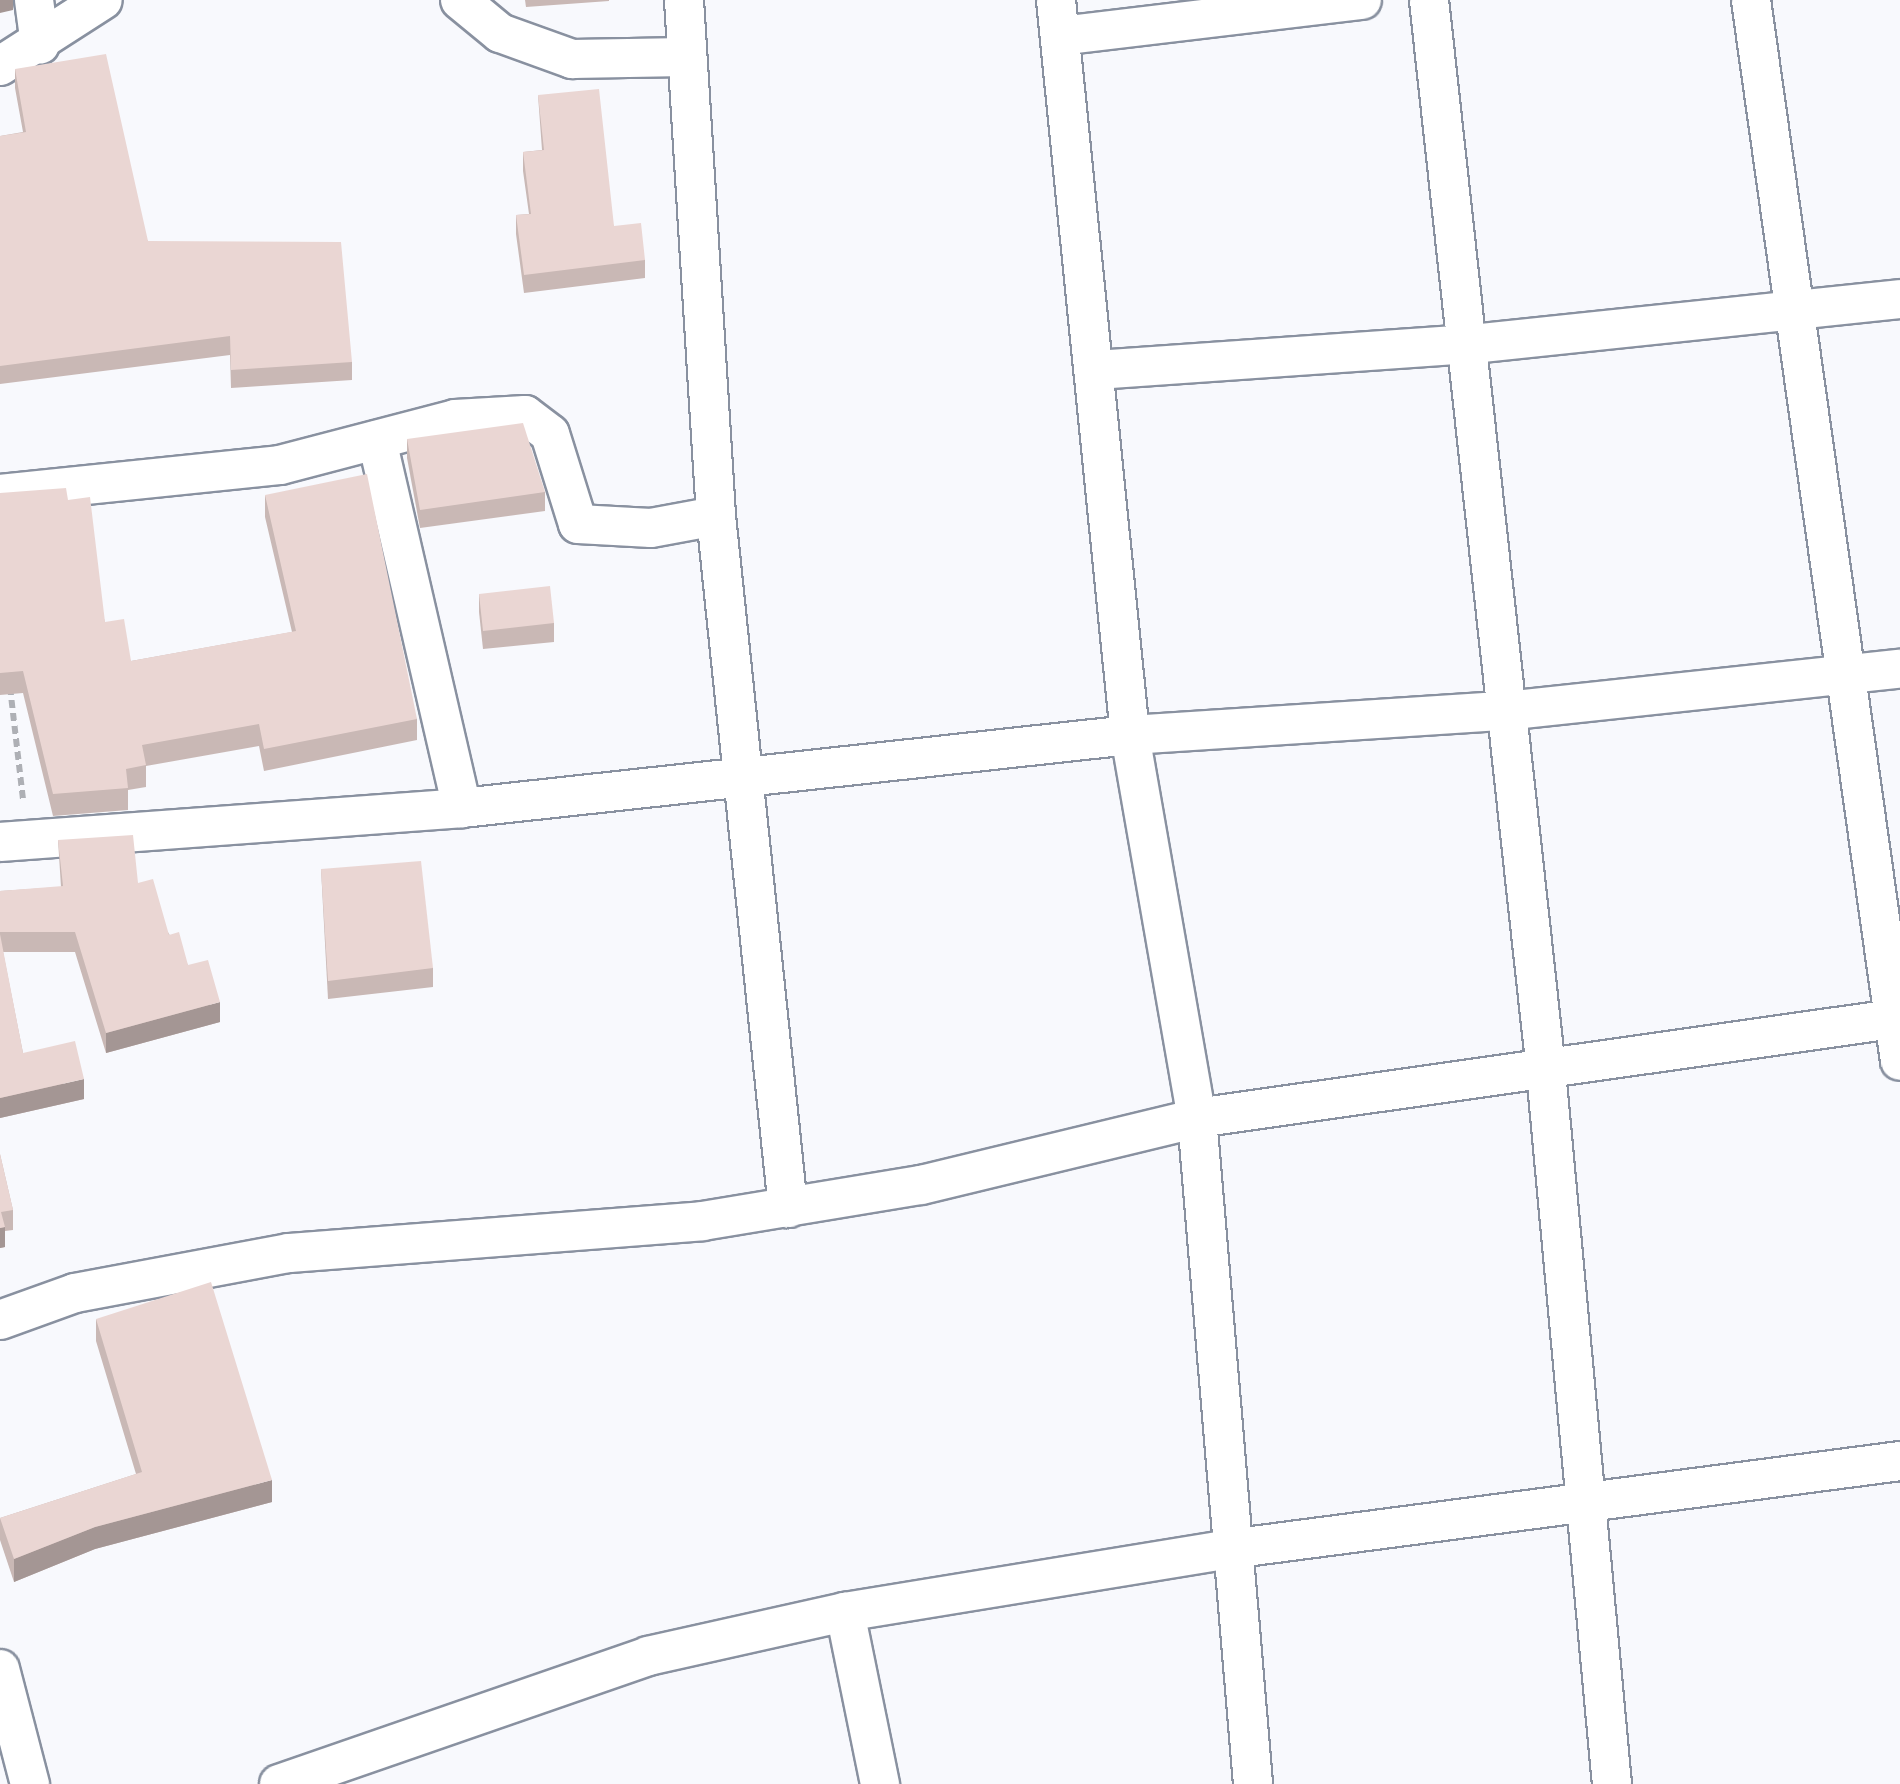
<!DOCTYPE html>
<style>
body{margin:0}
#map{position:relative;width:1900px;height:1784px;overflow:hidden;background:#f8f9fd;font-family:"Roboto Condensed",sans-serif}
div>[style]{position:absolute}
.path>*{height:6px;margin-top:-3px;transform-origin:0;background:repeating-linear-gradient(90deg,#aeb0b5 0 8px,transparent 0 13px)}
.roads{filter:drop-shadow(2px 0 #8991a0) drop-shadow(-2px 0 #8991a0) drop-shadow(0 2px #8991a0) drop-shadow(0 -2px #8991a0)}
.street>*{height:38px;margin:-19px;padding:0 19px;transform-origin:19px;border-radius:19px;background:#fff}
.wall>*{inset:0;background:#c9b8b5}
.shaded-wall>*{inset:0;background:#a49694}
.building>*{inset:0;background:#ead6d3}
span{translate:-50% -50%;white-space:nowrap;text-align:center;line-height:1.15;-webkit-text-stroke:8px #f8f9fd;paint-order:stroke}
</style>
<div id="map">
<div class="path">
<div style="left:10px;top:687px;width:113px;rotate:83.4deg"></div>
</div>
<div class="roads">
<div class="street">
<div style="left:34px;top:0;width:45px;rotate:82.4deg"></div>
<div style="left:460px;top:0;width:52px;rotate:39.5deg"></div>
<div style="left:500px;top:33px;width:77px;rotate:19.9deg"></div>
<div style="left:572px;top:59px;width:113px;rotate:-1deg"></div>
<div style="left:684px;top:0;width:517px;rotate:86.45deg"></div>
<div style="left:716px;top:516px;width:696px;rotate:84.06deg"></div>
<div style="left:1056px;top:0;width:739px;rotate:84.25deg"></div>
<div style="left:1130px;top:735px;width:389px;rotate:80.1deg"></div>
<div style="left:1197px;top:1118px;width:668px;rotate:85.19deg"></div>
<div style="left:1429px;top:0;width:1067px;rotate:83.76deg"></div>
<div style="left:1545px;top:1061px;width:726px;rotate:84.71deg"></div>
<div style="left:1751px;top:0;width:1071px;rotate:82.01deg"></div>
<div style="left:1060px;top:36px;width:304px;rotate:-6.8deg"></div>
<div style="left:0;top:66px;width:122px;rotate:-32.7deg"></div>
<div style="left:1097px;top:370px;width:376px;rotate:-4deg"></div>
<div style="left:1472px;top:344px;width:430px;rotate:-6deg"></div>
<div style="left:377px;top:440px;width:378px;rotate:77deg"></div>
<div style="left:0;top:494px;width:281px;rotate:-5.9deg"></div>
<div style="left:280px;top:465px;width:181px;rotate:-14.7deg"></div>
<div style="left:455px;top:419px;width:70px;rotate:-3.3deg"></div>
<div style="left:525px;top:415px;width:31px;rotate:37deg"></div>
<div style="left:550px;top:434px;width:94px;rotate:72.7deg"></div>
<div style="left:578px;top:524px;width:73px;rotate:3.1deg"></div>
<div style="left:651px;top:528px;width:66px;rotate:-10.5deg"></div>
<div style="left:0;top:842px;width:463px;rotate:-4.2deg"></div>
<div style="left:462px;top:808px;width:672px;rotate:-6.24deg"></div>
<div style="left:1130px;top:735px;width:375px;rotate:-3.7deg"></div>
<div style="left:1504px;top:711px;width:398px;rotate:-6.1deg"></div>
<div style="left:0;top:1320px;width:80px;rotate:-19.8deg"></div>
<div style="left:75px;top:1293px;width:218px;rotate:-10.6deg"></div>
<div style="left:289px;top:1253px;width:415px;rotate:-4.4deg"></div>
<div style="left:703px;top:1221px;width:221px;rotate:-9.4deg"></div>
<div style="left:921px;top:1185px;width:284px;rotate:-13.6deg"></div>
<div style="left:1197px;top:1118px;width:710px;rotate:-8.1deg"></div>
<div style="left:845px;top:1612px;width:176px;rotate:78.5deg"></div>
<div style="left:0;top:1669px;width:119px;rotate:75.4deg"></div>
<div style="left:279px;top:1784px;width:391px;rotate:-19.1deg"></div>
<div style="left:648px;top:1656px;width:202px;rotate:-12.6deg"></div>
<div style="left:845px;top:1612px;width:390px;rotate:-9.3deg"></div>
<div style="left:1230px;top:1549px;width:676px;rotate:-7.48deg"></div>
</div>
</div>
<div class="wall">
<div style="clip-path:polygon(525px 0,609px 0,609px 1px,526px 7px)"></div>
<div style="clip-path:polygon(15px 69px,148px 241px,352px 362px,352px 380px,231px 388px,230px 355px,0 384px,0 136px,23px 132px,15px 88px)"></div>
<div style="clip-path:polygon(538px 95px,614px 226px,645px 260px,645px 278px,524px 293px,516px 234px,516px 215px,529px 214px,523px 171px,523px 152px,542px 150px)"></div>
<div style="clip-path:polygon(407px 439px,545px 492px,545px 511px,420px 528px,407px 458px)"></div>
<div style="clip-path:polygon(0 493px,68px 500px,105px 622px,131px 661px,292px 632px,265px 517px,265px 495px,417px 719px,417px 740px,264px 771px,259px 746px,146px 766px,146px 787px,128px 790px,128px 810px,53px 816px,23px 693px,0 695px)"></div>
<div style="clip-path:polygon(479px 594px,554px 623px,554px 642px,483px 649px,479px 612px)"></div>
<div style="clip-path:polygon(58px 840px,138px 883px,188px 965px,220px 1022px,106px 1053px,75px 952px,3px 952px,23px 1053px,84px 1099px,0 1118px,0 891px,61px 887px)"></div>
<div style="clip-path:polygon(321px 869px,433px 968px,433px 987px,328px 999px)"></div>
<div style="clip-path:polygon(0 1154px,13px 1210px,13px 1230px,5px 1231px,5px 1247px,0 1248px)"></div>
<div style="clip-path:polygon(96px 1319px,272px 1502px,95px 1549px,14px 1582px,0 1540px,0 1518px,136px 1474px,96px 1341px)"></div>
</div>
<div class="shaded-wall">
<div style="clip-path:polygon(0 0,13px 0,13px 10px,0 13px)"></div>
<div style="clip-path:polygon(220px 1002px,220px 1022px,106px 1053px,106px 1033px)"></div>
<div style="clip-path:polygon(84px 1079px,84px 1099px,0 1118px,0 1098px)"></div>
<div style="clip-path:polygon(5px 1227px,5px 1247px,0 1248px,0 1228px)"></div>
<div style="clip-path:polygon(272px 1480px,272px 1502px,95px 1549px,14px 1582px,14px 1559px,95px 1527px)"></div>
</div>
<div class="building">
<div style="clip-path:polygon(106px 54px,148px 241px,341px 242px,352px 362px,231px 370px,230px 336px,0 366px,0 136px,26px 132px,15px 69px)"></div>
<div style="clip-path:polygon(599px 89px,614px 226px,641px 223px,645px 260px,524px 275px,516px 215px,531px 214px,523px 152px,544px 150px,538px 95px)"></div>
<div style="clip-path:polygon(523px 423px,545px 492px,420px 510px,407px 439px)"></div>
<div style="clip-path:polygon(367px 474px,417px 719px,264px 749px,259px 724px,142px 745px,146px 765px,126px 769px,128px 788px,53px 794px,23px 671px,0 673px,0 493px,66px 488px,68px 500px,90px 497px,105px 622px,124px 619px,131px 661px,296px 631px,265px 495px)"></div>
<div style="clip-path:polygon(550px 586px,554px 623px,483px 631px,479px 594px)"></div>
<div style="clip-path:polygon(133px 835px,138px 883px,153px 879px,169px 935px,179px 932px,188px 965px,208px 960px,220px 1002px,106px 1033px,75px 932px,0 932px,0 891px,63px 886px,58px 840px)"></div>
<div style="clip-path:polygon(421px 861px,433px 968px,328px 981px,321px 869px)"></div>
<div style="clip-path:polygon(0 934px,23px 1053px,75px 1041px,84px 1079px,0 1098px)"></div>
<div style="clip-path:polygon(0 1154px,13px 1210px,1px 1212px,5px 1227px,0 1228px)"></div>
<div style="clip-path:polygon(211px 1282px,272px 1480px,95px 1527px,14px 1559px,0 1518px,142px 1472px,96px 1319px)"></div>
</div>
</div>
